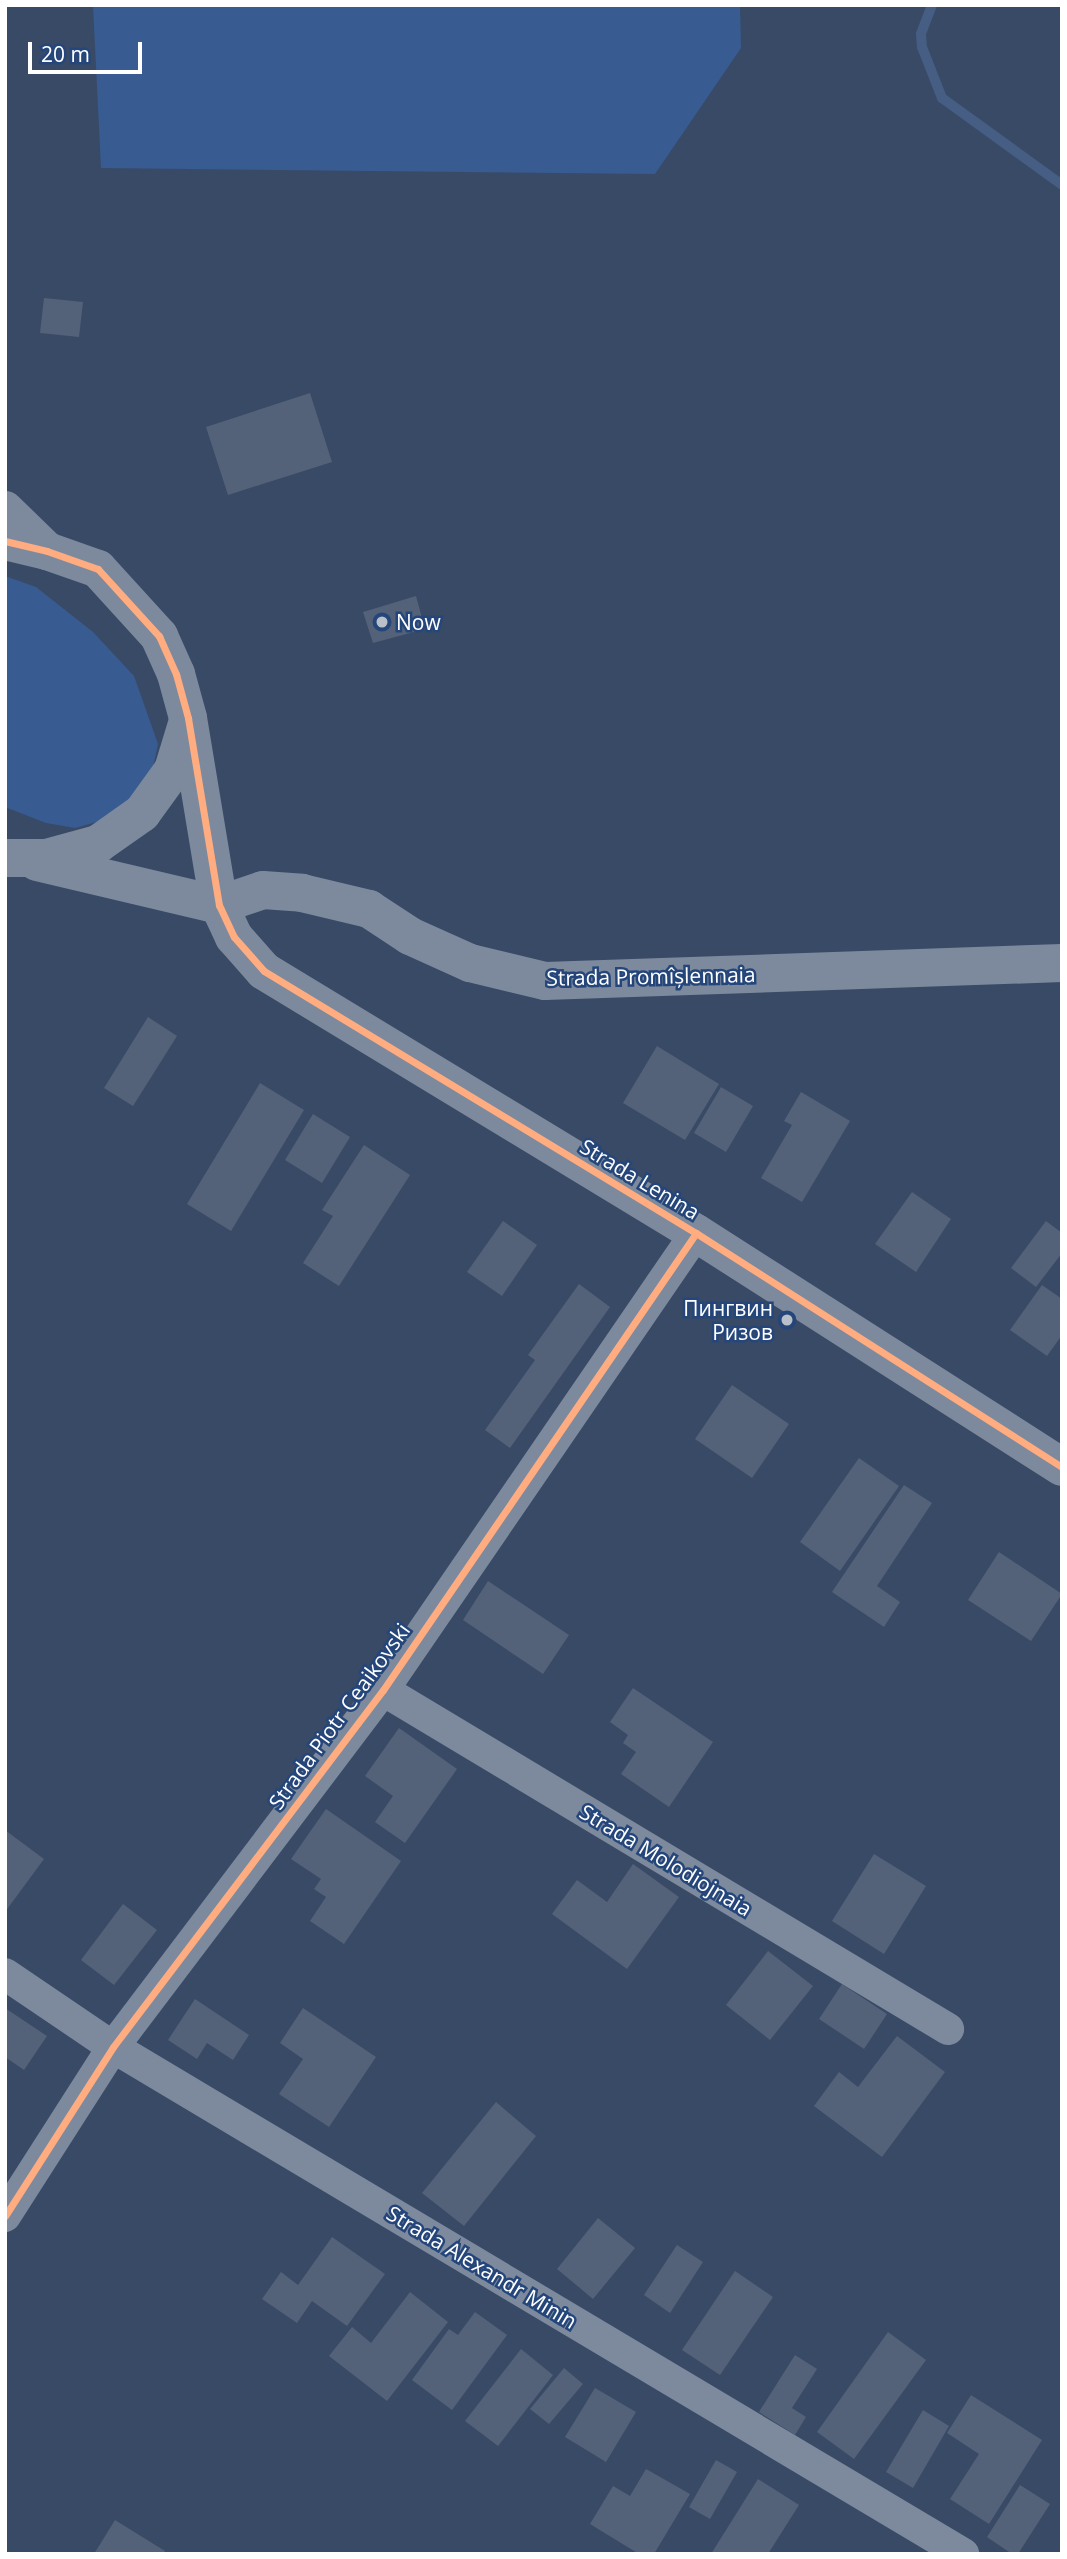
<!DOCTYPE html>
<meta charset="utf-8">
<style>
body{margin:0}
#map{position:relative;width:1067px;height:2559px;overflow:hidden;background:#394a66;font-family:"Open Sans",sans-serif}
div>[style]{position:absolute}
.green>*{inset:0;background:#385b91}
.stream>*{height:10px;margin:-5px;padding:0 5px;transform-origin:5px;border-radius:5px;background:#465e83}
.building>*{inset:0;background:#536278}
.minor>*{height:32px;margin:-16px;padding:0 16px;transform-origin:16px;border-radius:16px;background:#7d8a9d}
.tertiary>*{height:38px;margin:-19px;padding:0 19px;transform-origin:19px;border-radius:19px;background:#7d8a9d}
.cycleway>*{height:7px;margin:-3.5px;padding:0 3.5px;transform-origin:3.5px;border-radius:3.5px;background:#ffac80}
.dots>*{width:19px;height:19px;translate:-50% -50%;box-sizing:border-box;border:4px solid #25467a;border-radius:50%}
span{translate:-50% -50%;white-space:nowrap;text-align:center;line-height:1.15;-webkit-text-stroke:5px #25467a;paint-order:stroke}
.poi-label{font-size:21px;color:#fff}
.left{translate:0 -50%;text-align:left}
.right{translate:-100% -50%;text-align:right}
.street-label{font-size:21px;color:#fff}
.frame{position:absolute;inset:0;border:7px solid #fff;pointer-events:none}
.scale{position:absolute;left:28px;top:42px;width:114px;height:32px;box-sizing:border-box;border:4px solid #fff;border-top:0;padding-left:9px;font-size:21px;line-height:24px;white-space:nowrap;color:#fff;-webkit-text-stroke:5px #25467a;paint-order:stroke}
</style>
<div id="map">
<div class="green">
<div style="clip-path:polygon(93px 5px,740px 5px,741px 48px,655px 174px,101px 168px)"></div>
<div style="clip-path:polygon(5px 576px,36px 587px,93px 632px,134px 676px,158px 744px,151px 777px,141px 790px,107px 819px,75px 828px,46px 823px,5px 807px)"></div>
</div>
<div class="stream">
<div style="left:932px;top:5px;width:31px;rotate:111deg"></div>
<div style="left:921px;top:34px;width:13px;rotate:86deg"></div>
<div style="left:922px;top:47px;width:55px;rotate:68.6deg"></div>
<div style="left:942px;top:98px;width:148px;rotate:35.9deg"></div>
</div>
<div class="building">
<div style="clip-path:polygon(44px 298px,83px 302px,79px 337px,40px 333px)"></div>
<div style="clip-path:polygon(310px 393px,332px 462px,228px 495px,206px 427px)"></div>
<div style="clip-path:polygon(416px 596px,425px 629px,373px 643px,363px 612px)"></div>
<div style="clip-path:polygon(148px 1017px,177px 1036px,133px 1106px,104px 1088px)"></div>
<div style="clip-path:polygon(657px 1046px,719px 1084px,685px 1140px,623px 1103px)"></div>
<div style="clip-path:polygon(260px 1083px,304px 1110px,231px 1231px,187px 1204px)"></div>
<div style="clip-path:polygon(721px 1087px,753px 1106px,726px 1152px,694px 1133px)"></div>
<div style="clip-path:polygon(801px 1092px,850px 1121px,802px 1202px,761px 1178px,792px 1125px,784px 1121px)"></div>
<div style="clip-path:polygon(313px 1114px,350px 1137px,322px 1183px,285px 1160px)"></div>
<div style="clip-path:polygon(364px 1145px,410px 1175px,339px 1286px,303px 1263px,333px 1216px,322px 1210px)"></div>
<div style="clip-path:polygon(912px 1192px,951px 1219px,916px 1272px,875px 1244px)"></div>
<div style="clip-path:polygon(503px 1221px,537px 1245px,502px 1296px,467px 1272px)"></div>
<div style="clip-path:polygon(1046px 1221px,1062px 1233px,1062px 1253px,1036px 1287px,1011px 1268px)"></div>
<div style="clip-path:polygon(579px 1284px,610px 1307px,510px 1448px,485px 1430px,535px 1360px,528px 1355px)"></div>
<div style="clip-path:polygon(1042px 1285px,1062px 1299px,1062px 1335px,1047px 1356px,1010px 1330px)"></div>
<div style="clip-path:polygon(732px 1385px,789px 1424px,752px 1478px,695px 1439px)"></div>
<div style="clip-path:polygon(859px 1458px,899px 1486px,840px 1571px,800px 1542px)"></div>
<div style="clip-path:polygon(904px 1485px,932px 1503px,877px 1586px,900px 1602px,884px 1627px,832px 1592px)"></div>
<div style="clip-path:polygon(999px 1552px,1062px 1594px,1031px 1641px,968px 1600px)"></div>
<div style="clip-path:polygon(488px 1581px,569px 1635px,543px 1674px,463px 1620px)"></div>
<div style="clip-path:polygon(633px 1688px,713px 1742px,669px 1807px,621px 1774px,636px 1752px,623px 1743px,628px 1735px,610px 1722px)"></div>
<div style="clip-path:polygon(399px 1728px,457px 1769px,405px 1843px,375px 1822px,393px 1796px,365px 1776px)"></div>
<div style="clip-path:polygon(326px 1809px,401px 1861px,344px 1944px,310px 1921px,326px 1897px,314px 1889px,321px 1879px,291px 1859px)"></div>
<div style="clip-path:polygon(5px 1830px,44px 1859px,5px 1912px)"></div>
<div style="clip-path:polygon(874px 1854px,926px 1886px,884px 1954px,832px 1921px)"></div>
<div style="clip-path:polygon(633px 1864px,679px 1897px,627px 1969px,552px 1914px,577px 1880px,607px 1902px)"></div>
<div style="clip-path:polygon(123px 1904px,157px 1930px,114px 1985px,81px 1960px)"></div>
<div style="clip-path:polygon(768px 1951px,813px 1986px,770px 2040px,726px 2005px)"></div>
<div style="clip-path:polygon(842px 1984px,887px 2014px,864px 2049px,819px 2019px)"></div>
<div style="clip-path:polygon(195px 1999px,249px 2035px,233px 2060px,207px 2043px,197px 2059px,168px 2040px)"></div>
<div style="clip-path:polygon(5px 2008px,47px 2036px,24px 2070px,5px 2057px)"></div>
<div style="clip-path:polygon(303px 2008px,376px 2057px,329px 2127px,279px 2094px,303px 2059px,280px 2043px)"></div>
<div style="clip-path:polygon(897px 2036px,945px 2072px,882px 2157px,814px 2106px,839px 2072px,858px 2087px)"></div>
<div style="clip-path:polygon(496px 2102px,536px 2136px,464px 2226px,422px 2193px)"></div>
<div style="clip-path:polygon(598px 2218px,635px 2248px,593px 2299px,557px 2269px)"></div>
<div style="clip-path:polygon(332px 2237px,385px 2274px,347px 2326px,312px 2301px,297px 2323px,262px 2299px,281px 2272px,298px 2285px)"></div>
<div style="clip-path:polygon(677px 2245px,703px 2262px,670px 2313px,644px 2295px)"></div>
<div style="clip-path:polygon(735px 2271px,773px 2297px,720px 2375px,682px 2350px)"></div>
<div style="clip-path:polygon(410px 2292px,448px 2322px,387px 2401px,329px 2356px,352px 2327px,371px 2343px)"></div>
<div style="clip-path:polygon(475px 2312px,507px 2335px,452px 2410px,412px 2380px,449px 2329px,458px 2335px)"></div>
<div style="clip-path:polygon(888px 2332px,926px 2360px,854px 2459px,817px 2432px)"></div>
<div style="clip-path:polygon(521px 2349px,553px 2375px,498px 2446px,465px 2421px)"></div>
<div style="clip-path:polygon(795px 2355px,817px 2369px,792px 2408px,806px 2417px,795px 2435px,759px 2412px)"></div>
<div style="clip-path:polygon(564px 2368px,583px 2384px,549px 2424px,530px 2409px)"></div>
<div style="clip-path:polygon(595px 2388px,636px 2412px,606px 2462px,565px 2437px)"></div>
<div style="clip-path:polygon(971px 2395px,1042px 2440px,989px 2524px,950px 2499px,979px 2454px,947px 2433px)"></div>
<div style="clip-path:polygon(923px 2410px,949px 2426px,913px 2488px,886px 2472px)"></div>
<div style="clip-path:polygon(716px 2460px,737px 2472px,710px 2519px,689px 2507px)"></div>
<div style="clip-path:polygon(646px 2469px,690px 2494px,654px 2554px,639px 2554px,590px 2524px,613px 2486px,630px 2496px)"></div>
<div style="clip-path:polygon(758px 2479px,799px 2505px,768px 2554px,711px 2554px)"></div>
<div style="clip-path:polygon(1020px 2485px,1050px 2504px,1018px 2554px,1012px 2554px,987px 2537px)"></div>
<div style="clip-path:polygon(115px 2520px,165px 2551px,163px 2554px,94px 2554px)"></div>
</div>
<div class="minor">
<div style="left:383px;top:1690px;width:659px;rotate:30.96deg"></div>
<div style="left:5px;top:1974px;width:130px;rotate:34.1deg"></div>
<div style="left:113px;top:2047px;width:990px;rotate:30.81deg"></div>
<div style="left:5px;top:2216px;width:201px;rotate:-57.4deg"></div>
<div style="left:113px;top:2047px;width:448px;rotate:-52.9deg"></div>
<div style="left:383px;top:1690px;width:554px;rotate:-55.59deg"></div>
</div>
<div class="tertiary">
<div style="left:5px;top:510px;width:59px;rotate:44.3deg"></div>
<div style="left:5px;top:541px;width:43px;rotate:13.4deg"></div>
<div style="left:47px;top:551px;width:54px;rotate:19.4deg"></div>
<div style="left:98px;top:569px;width:91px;rotate:47.7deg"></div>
<div style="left:159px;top:636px;width:42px;rotate:65.9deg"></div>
<div style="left:176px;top:674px;width:46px;rotate:74.7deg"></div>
<div style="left:188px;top:718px;width:190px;rotate:80.6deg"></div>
<div style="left:219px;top:905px;width:35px;rotate:65deg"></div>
<div style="left:234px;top:937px;width:45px;rotate:48.6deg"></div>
<div style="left:264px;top:971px;width:505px;rotate:31.24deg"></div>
<div style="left:696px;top:1233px;width:434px;rotate:32.6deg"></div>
<div style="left:5px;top:858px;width:41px"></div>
<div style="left:46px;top:858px;width:54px;rotate:-15.1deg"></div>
<div style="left:98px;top:844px;width:54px;rotate:-35.2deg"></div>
<div style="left:142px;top:813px;width:53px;rotate:-54.2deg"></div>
<div style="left:173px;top:770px;width:48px;rotate:-73.1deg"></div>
<div style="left:37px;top:862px;width:187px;rotate:13.3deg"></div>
<div style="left:219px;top:905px;width:46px;rotate:-18.8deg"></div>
<div style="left:263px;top:890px;width:39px;rotate:4deg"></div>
<div style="left:302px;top:893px;width:69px;rotate:13.4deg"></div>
<div style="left:369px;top:909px;width:49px;rotate:33.4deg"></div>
<div style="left:410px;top:936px;width:66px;rotate:24.2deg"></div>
<div style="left:470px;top:963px;width:77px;rotate:13.5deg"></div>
<div style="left:545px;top:981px;width:517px;rotate:-1.99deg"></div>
</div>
<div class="cycleway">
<div style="left:5px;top:541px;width:43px;rotate:13.4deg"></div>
<div style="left:47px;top:551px;width:54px;rotate:19.4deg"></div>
<div style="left:98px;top:569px;width:91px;rotate:47.7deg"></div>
<div style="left:159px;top:636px;width:42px;rotate:65.9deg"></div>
<div style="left:176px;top:674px;width:46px;rotate:74.7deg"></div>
<div style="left:188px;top:718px;width:190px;rotate:80.6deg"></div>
<div style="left:219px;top:905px;width:35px;rotate:65deg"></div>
<div style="left:234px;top:937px;width:45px;rotate:48.6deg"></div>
<div style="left:264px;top:971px;width:505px;rotate:31.24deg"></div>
<div style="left:696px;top:1233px;width:434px;rotate:32.6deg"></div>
<div style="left:5px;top:2216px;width:201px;rotate:-57.4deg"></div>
<div style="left:113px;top:2047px;width:448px;rotate:-52.9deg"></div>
<div style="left:383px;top:1690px;width:554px;rotate:-55.59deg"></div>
</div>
<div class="dots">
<div style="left:382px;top:622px;background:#bac0c9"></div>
<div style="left:787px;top:1320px;background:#bac0c9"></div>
</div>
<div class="poi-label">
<span class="left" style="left:396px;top:622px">Now</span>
<span class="right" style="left:773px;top:1320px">Пингвин<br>Ризов</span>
</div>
<div class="street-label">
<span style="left:651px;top:976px;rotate:-1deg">Strada Promîșlennaia</span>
<span style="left:640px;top:1179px;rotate:31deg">Strada Lenina</span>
<span style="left:339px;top:1716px;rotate:-54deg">Strada Piotr Ceaikovski</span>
<span style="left:666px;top:1860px;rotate:31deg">Strada Molodiojnaia</span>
<span style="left:482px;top:2267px;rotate:31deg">Strada Alexandr Minin</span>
</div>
<div class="frame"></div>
<div class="scale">20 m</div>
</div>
